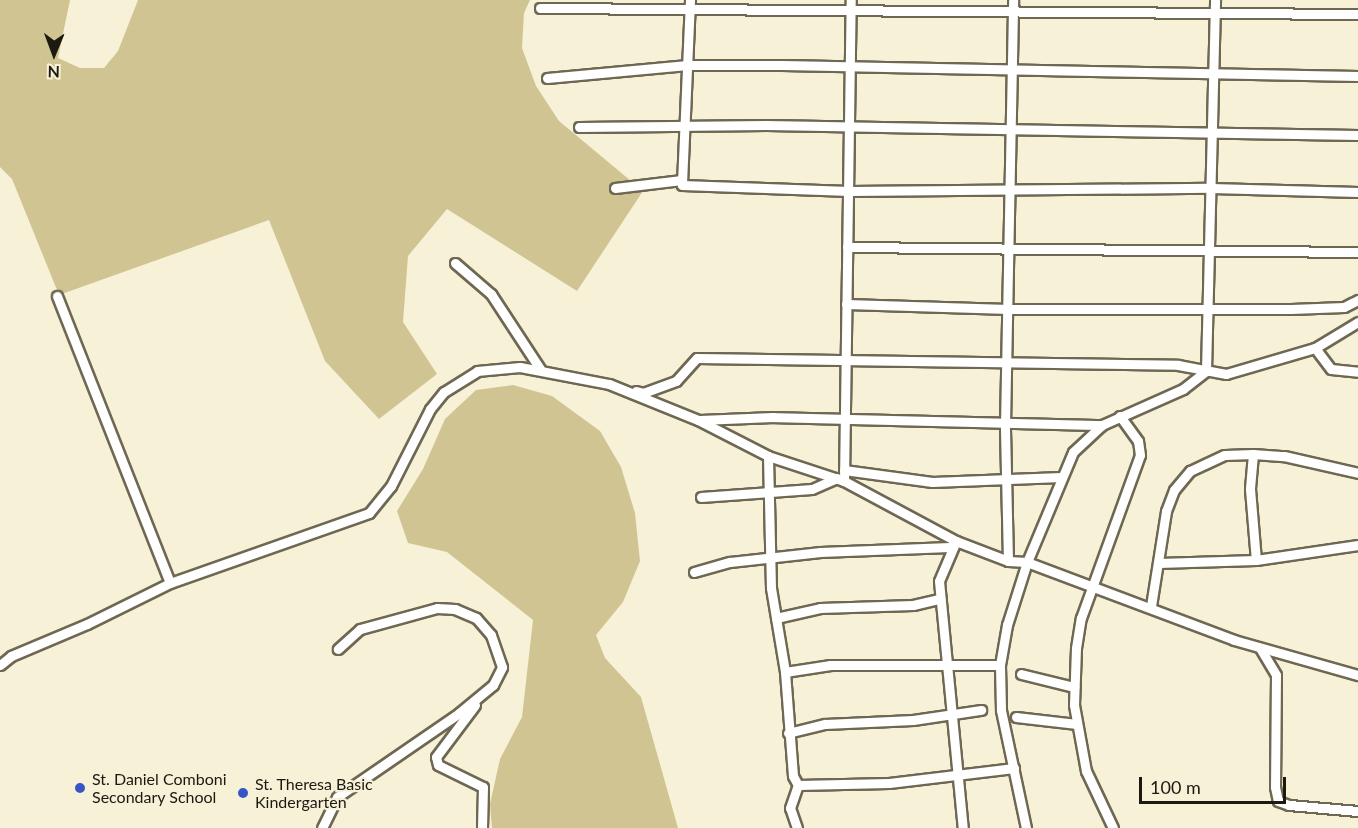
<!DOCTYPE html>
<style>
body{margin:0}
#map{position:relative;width:1358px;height:828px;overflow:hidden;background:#f7f1d8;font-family:Lato,sans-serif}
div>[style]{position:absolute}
.green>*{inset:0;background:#d1c493}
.roads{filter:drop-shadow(2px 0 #6e6853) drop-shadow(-2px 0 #6e6853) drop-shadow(0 2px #6e6853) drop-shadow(0 -2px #6e6853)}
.minor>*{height:9px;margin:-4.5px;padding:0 4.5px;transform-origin:4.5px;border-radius:4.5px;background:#fff}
.dots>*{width:16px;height:16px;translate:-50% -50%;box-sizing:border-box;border:3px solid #f7f1d8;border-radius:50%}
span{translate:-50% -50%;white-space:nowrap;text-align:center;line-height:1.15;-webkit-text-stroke:4.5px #f7f1d8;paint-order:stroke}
.poi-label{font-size:16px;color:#1b1910}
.left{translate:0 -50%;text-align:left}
.north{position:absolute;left:24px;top:24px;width:60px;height:60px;-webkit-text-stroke:4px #f7f1d8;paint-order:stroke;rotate:181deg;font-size:16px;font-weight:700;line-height:24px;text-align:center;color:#1b1910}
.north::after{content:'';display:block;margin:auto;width:21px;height:27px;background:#1b1910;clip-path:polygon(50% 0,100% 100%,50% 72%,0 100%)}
.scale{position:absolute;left:1139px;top:777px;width:147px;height:27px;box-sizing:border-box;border:3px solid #1b1910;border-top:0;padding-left:8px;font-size:18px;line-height:21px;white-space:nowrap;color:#1b1910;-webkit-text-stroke:4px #f7f1d8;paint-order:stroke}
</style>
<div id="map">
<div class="green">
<div style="clip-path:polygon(0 0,70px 0,58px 58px,80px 68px,104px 68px,118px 51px,138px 0,530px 0,524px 13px,522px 48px,536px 86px,559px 121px,643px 191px,577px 291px,447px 209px,408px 256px,403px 322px,437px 374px,379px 419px,325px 361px,269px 220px,59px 295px,12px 179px,0 167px)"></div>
<div style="clip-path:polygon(513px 385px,552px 396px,600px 431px,621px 467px,635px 513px,640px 561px,623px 602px,596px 635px,605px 658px,641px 697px,678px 828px,492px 828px,490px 804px,500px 759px,522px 717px,533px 620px,447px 552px,408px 543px,397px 511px,423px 469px,445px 419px,476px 390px)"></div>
</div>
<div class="roads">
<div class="minor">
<div style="left:690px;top:0;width:185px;rotate:92.5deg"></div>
<div style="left:682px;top:185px;width:167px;rotate:2.1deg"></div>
<div style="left:849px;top:191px;width:362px;rotate:-0.5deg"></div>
<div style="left:1211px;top:188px;width:147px;rotate:1.6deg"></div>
<div style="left:540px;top:8px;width:818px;rotate:0.42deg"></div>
<div style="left:547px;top:78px;width:141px;rotate:-5.3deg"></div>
<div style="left:687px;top:65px;width:95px"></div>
<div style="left:782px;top:65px;width:576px;rotate:1.09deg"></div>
<div style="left:579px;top:127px;width:187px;rotate:-0.6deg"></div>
<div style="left:766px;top:125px;width:592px;rotate:0.97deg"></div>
<div style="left:615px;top:188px;width:67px;rotate:-6.8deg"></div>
<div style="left:847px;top:247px;width:511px;rotate:0.56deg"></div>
<div style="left:455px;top:263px;width:48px;rotate:40.7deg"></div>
<div style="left:491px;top:294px;width:90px;rotate:56.8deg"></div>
<div style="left:57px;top:296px;width:308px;rotate:68.5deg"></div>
<div style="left:846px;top:304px;width:163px;rotate:1.8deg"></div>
<div style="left:1009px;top:309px;width:282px"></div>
<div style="left:1291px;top:309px;width:53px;rotate:-2.2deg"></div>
<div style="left:1344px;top:307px;width:16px;rotate:-27deg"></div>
<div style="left:1315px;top:348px;width:26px;rotate:53deg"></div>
<div style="left:1331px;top:369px;width:27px;rotate:6deg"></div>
<div style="left:1206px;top:371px;width:371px;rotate:-88.6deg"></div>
<div style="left:636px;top:391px;width:7px;rotate:16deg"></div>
<div style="left:643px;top:393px;width:35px;rotate:-20deg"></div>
<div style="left:676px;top:381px;width:31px;rotate:-48deg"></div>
<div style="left:697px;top:358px;width:481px;rotate:0.8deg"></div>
<div style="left:1178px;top:365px;width:49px;rotate:10.6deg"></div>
<div style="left:1226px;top:374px;width:93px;rotate:-16.3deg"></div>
<div style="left:1315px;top:348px;width:50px;rotate:-31.2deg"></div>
<div style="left:700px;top:420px;width:73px;rotate:-2.4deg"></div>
<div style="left:773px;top:417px;width:329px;rotate:1.4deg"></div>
<div style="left:1253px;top:454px;width:35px;rotate:95deg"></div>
<div style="left:1250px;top:489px;width:71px;rotate:85.2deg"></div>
<div style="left:768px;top:456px;width:132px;rotate:88.7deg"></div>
<div style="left:771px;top:588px;width:85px;rotate:80.5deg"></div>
<div style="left:785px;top:672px;width:104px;rotate:85.6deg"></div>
<div style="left:793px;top:776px;width:10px;rotate:61deg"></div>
<div style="left:798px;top:785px;width:91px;rotate:-1.3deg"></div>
<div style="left:889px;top:783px;width:126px;rotate:-6.8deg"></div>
<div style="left:844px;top:470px;width:89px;rotate:7.8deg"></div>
<div style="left:932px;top:482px;width:129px;rotate:-2.2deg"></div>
<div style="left:844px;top:481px;width:481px;rotate:-89.2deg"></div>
<div style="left:701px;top:497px;width:111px;rotate:-4.1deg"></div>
<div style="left:812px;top:489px;width:27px;rotate:-24deg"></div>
<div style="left:956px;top:541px;width:43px;rotate:113deg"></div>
<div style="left:939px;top:581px;width:248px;rotate:84.5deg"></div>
<div style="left:1008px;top:561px;width:136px;rotate:-91.3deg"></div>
<div style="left:1005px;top:425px;width:425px;rotate:-88.9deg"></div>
<div style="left:1158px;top:563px;width:98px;rotate:-1.8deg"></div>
<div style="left:1256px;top:560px;width:103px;rotate:-8.4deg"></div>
<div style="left:694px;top:572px;width:37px;rotate:-16deg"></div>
<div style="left:730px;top:562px;width:91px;rotate:-6.3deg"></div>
<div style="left:820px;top:552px;width:130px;rotate:-2.2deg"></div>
<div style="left:1151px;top:606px;width:96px;rotate:-81deg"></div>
<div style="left:1166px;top:511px;width:22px;rotate:-69deg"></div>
<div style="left:1174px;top:490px;width:25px;rotate:-50deg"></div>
<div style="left:1190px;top:471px;width:38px;rotate:-25deg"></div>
<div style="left:1225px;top:455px;width:28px;rotate:-2deg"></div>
<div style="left:1253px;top:454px;width:31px;rotate:4deg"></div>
<div style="left:1284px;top:456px;width:76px;rotate:12.9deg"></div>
<div style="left:776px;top:618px;width:45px;rotate:-12.8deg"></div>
<div style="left:820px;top:608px;width:93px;rotate:-1.8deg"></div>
<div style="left:913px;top:605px;width:28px;rotate:-13deg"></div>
<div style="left:1260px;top:648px;width:31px;rotate:59deg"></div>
<div style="left:1276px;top:675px;width:112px;rotate:90.5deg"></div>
<div style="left:1275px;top:787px;width:14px;rotate:78deg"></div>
<div style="left:1278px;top:801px;width:12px;rotate:20deg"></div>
<div style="left:1289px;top:805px;width:69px;rotate:5deg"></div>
<div style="left:0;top:665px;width:14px;rotate:-39deg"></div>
<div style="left:11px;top:656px;width:82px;rotate:-22.8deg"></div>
<div style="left:87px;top:624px;width:93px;rotate:-26.3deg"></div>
<div style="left:170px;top:583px;width:211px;rotate:-19.4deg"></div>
<div style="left:369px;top:513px;width:35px;rotate:-51deg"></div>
<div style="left:391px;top:486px;width:86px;rotate:-63.1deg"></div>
<div style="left:430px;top:409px;width:22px;rotate:-51deg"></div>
<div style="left:444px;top:392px;width:39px;rotate:-32deg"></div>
<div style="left:477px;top:371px;width:43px;rotate:-5.3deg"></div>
<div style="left:520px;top:367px;width:91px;rotate:10.8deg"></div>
<div style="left:609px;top:384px;width:96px;rotate:22deg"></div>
<div style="left:698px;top:420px;width:79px;rotate:27.2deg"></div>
<div style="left:768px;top:456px;width:80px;rotate:18.2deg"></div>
<div style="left:844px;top:481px;width:127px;rotate:28.2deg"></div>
<div style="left:956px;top:541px;width:56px;rotate:21deg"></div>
<div style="left:1008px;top:561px;width:19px;rotate:3deg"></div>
<div style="left:1027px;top:562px;width:221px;rotate:20.6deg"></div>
<div style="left:1234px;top:640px;width:129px;rotate:15.8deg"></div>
<div style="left:785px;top:672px;width:46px;rotate:-8.8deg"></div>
<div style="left:830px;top:665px;width:170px"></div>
<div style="left:1021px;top:674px;width:55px;rotate:13.8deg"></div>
<div style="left:475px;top:705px;width:65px;rotate:126.9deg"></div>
<div style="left:436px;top:757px;width:8px;rotate:76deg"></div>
<div style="left:438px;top:765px;width:50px;rotate:26.1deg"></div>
<div style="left:483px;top:787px;width:41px;rotate:91.4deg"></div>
<div style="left:1016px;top:717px;width:61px;rotate:6.5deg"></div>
<div style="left:788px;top:733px;width:38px;rotate:-14deg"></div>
<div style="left:825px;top:724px;width:88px;rotate:-2.6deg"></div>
<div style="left:913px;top:720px;width:69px;rotate:-8.4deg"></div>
<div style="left:322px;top:828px;width:34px;rotate:-64deg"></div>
<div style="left:337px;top:797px;width:148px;rotate:-34.5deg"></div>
<div style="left:459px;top:713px;width:44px;rotate:-39.5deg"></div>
<div style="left:493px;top:685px;width:20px;rotate:-63deg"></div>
<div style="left:502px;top:667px;width:34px;rotate:-109deg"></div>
<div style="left:491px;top:635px;width:23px;rotate:-131deg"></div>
<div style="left:476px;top:618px;width:23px;rotate:-157deg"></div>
<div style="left:455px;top:609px;width:18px;rotate:-177deg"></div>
<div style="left:437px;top:608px;width:80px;rotate:164.7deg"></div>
<div style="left:360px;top:629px;width:30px;rotate:138deg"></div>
<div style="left:797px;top:828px;width:21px;rotate:-109deg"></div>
<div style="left:790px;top:808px;width:24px;rotate:-71deg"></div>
<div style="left:1026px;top:828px;width:121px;rotate:-102deg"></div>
<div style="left:1001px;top:710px;width:45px;rotate:-91.3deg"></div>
<div style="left:1000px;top:665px;width:41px;rotate:-80.1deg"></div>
<div style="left:1007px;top:625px;width:66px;rotate:-72.4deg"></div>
<div style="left:1027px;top:562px;width:119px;rotate:-67.3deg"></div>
<div style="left:1073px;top:452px;width:40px;rotate:-43deg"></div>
<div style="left:1102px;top:425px;width:89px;rotate:-24deg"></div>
<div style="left:1183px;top:389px;width:29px;rotate:-38deg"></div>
<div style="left:1113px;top:828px;width:63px;rotate:-115.3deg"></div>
<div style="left:1086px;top:771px;width:67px;rotate:-100.3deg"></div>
<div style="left:1074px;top:705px;width:57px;rotate:-88deg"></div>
<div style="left:1076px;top:648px;width:30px;rotate:-81deg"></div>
<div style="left:1081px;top:618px;width:173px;rotate:-70.1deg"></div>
<div style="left:1140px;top:455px;width:14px;rotate:-98deg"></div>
<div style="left:1138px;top:441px;width:31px;rotate:-126deg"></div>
</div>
</div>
<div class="dots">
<div style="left:80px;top:788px;background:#3456c7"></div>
<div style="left:243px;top:793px;background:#3456c7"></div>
</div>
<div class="poi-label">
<span class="left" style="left:92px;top:788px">St. Daniel Comboni<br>Secondary School</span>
<span class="left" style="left:255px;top:793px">St. Theresa Basic<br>Kindergarten</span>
</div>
<div class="north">N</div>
<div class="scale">100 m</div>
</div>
